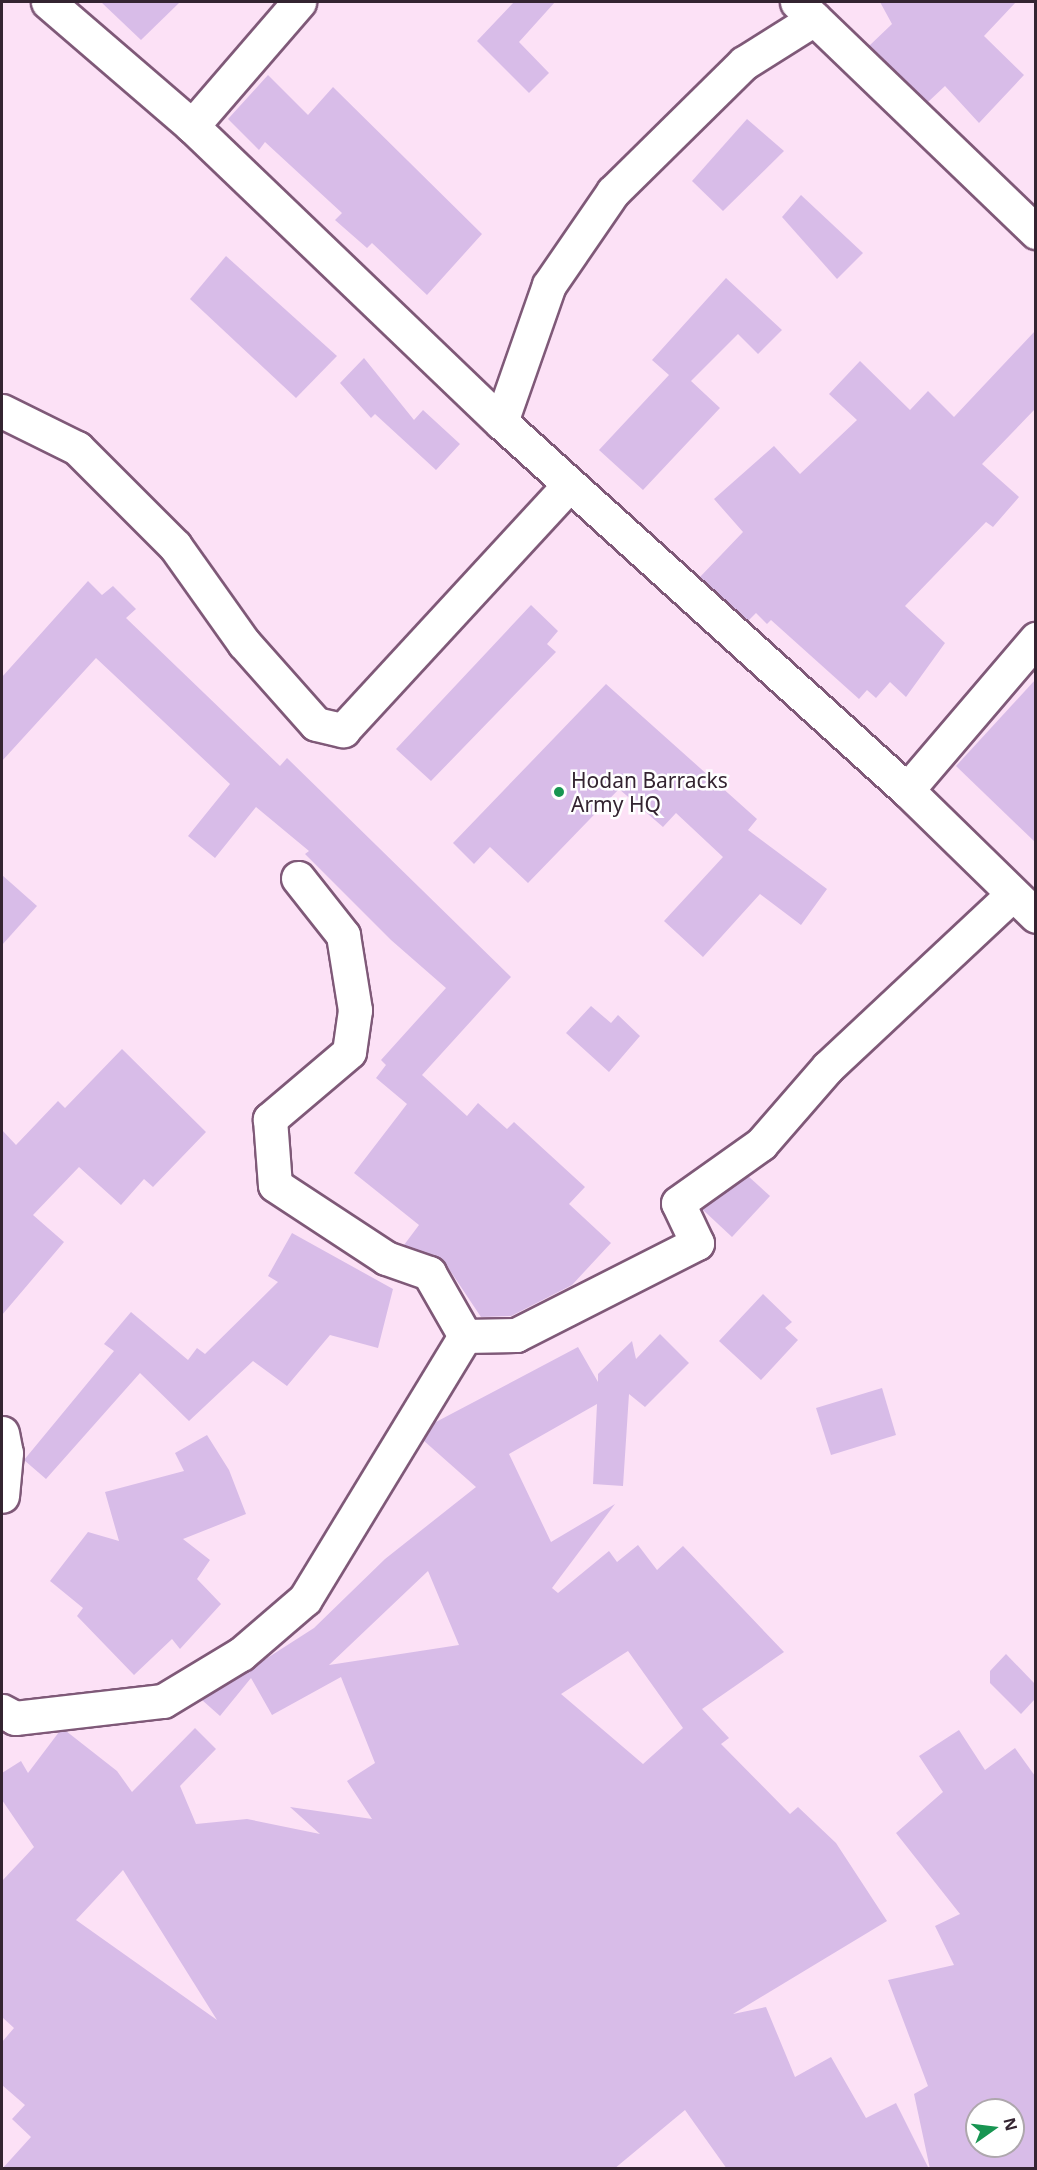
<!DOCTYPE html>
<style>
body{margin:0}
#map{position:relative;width:1037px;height:2170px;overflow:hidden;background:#fce1f6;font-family:"Noto Sans",sans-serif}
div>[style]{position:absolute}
.building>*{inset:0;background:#d8bce8}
.roads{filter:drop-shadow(2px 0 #7f5978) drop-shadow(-2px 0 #7f5978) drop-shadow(0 2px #7f5978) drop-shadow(0 -2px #7f5978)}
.minor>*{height:33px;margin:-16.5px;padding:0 16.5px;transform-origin:16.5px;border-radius:16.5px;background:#fff}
.dots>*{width:16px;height:16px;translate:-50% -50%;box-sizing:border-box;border:3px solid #fff;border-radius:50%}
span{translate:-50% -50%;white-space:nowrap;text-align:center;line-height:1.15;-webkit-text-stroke:5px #fff;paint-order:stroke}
.poi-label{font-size:21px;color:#342431}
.left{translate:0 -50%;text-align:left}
.frame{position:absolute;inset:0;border:3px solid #342431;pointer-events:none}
.north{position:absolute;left:965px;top:2098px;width:60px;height:60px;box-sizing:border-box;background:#fff;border:2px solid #aea7ad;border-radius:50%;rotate:76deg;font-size:16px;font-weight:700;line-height:24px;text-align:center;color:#342431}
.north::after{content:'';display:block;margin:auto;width:21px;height:27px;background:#189552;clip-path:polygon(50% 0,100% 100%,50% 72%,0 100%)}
</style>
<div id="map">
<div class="building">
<div style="clip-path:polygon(101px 2px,180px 2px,141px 40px)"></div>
<div style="clip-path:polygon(514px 2px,555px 2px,519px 42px,549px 73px,529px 93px,477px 41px)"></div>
<div style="clip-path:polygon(880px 2px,1016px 2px,984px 36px,1024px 75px,979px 123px,945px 86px,928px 102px,869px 46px,892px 24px)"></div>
<div style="clip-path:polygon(268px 75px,308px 115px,333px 87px,482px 234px,427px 295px,372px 243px,367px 248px,335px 220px,342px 213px,265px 142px,259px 150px,228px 119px)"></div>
<div style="clip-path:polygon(747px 119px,784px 151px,723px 211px,692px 181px)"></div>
<div style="clip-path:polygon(801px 195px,863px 253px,837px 279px,782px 217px)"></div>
<div style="clip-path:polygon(226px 256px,337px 356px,296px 398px,190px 299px)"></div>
<div style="clip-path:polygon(726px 278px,782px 330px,758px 354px,738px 334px,691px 381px,720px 408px,643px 490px,599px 450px,669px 375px,652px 360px)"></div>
<div style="clip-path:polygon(1035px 331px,1035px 409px,982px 464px,1019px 497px,993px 527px,986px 522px,905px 606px,945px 643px,906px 697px,890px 682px,876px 698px,867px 690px,859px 699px,771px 620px,767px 624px,756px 613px,748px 621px,700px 577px,743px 532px,714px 499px,774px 446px,800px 474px,857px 420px,829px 394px,860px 361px,910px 410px,928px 391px,954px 417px)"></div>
<div style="clip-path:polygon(364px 358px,414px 420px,423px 410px,460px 444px,436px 470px,375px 414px,371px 418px,340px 383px)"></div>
<div style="clip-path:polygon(88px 581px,102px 595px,113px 586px,136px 609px,126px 618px,280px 766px,287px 758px,511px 977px,422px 1075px,467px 1116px,478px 1103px,507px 1129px,514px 1122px,585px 1187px,569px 1204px,611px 1243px,572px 1285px,511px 1316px,481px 1317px,445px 1263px,404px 1245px,419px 1225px,354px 1173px,407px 1104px,376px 1078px,386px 1065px,381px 1060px,446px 988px,391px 940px,305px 854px,309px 851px,256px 807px,215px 858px,188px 836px,230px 784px,96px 658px,2px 761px,2px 677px)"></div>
<div style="clip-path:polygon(531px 605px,558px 631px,547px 644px,556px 652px,431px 781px,396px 749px)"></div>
<div style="clip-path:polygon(1035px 680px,1035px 842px,956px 766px)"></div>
<div style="clip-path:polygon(606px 684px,757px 819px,748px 830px,827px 889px,801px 925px,760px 894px,703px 957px,664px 921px,723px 857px,676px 813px,663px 827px,619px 789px,528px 883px,490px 847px,474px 864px,453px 843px)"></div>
<div style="clip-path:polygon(2px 875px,37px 906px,2px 945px)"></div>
<div style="clip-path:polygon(591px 1006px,611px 1023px,618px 1015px,640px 1036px,609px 1072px,566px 1033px)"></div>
<div style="clip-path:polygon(122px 1049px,206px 1132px,153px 1187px,144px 1179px,121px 1205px,79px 1167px,33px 1215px,64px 1242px,2px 1315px,2px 1130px,16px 1145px,58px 1101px,65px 1108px)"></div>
<div style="clip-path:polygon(748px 1176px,770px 1196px,732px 1237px,702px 1209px)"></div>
<div style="clip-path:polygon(292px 1233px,393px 1289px,378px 1348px,330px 1335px,287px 1386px,253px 1361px,189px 1421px,140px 1373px,46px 1479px,24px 1460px,114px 1351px,104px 1344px,131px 1312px,188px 1360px,197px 1348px,205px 1354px,278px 1282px,268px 1276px)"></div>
<div style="clip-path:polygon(763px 1294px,792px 1322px,785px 1328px,798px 1340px,761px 1380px,719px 1341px)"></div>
<div style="clip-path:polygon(evenodd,660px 1334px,689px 1363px,645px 1407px,629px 1394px,623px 1486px,593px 1484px,597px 1404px,509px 1454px,551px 1542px,615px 1504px,552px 1588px,558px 1593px,609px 1551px,617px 1562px,638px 1545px,657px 1570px,683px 1546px,784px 1652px,702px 1709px,729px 1738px,721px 1744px,790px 1814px,798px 1807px,836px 1843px,887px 1921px,733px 2014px,766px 2007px,795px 2077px,831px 2057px,866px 2118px,896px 2103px,929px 2169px,727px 2169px,685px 2110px,614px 2169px,2px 2169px,31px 2137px,12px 2119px,25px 2105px,2px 2085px,2px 2042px,14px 2028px,2px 2017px,2px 1881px,34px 1847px,2px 1800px,2px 1773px,21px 1761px,28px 1773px,59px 1732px,66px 1731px,117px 1771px,132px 1792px,195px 1728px,216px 1749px,180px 1786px,196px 1824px,247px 1819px,320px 1834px,290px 1807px,372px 1819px,347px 1781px,375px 1763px,341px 1677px,272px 1715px,251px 1678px,220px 1716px,202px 1700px,314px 1628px,385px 1559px,476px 1487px,423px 1440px,434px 1423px,578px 1347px,598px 1382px,598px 1374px,632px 1341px,636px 1359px,660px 1334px,428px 1571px,459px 1645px,329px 1665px,428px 1571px,660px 1334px,628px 1651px,683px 1728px,643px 1764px,561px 1694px,628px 1651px,660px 1334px,123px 1870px,217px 2020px,76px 1920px,123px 1870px)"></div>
<div style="clip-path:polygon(882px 1388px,896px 1435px,831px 1455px,816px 1408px)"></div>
<div style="clip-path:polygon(207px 1435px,229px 1470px,246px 1514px,183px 1539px,210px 1560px,197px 1579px,221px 1604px,180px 1649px,172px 1639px,134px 1675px,77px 1616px,83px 1608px,50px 1581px,88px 1532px,119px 1541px,105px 1492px,184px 1471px,175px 1453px)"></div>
<div style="clip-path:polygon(1006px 1654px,1035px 1684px,1035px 1699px,1021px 1714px,990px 1683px,990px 1671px)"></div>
<div style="clip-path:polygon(evenodd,959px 1730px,985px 1770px,1015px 1748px,1035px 1776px,1035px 2169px,930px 2169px,914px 2094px,928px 2086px,888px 1980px,954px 1965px,935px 1926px,960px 1914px,896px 1833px,943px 1792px,919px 1756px,959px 1730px,977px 2110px,1013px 2110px,1013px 2146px,977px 2146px,977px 2110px)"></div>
</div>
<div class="roads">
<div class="minor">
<div style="left:48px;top:2px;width:190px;rotate:40.7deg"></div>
<div style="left:192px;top:126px;width:428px;rotate:43.8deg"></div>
<div style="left:501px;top:422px;width:548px;rotate:42.19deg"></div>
<div style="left:907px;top:790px;width:180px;rotate:44.3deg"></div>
<div style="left:797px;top:2px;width:332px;rotate:43.9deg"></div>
<div style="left:192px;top:126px;width:164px;rotate:-49.2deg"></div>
<div style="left:2px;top:411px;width:84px;rotate:26.3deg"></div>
<div style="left:77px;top:448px;width:139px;rotate:45deg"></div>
<div style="left:175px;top:546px;width:119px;rotate:54.6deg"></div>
<div style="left:244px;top:643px;width:108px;rotate:48.4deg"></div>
<div style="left:316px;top:724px;width:28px;rotate:13deg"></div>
<div style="left:343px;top:730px;width:333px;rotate:-47.3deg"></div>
<div style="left:501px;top:422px;width:145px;rotate:-70.7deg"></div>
<div style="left:549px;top:285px;width:113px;rotate:-55.5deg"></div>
<div style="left:613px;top:192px;width:184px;rotate:-44.6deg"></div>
<div style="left:744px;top:63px;width:83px;rotate:-32.2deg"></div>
<div style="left:907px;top:790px;width:199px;rotate:-49.5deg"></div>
<div style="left:298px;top:878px;width:73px;rotate:51.7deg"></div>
<div style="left:343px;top:935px;width:76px;rotate:80.9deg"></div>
<div style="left:355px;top:1010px;width:42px;rotate:98.1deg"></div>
<div style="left:349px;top:1052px;width:104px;rotate:139.7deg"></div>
<div style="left:270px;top:1119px;width:66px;rotate:85.7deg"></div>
<div style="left:275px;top:1185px;width:133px;rotate:33.3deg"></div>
<div style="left:386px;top:1258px;width:46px;rotate:19.2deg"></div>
<div style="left:429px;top:1273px;width:73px;rotate:60.3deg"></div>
<div style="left:2px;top:1433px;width:20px;rotate:79deg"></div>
<div style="left:6px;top:1453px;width:43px;rotate:95.3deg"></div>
<div style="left:2px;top:1711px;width:15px;rotate:28deg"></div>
<div style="left:15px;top:1718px;width:149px;rotate:-6.6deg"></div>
<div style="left:163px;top:1701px;width:91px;rotate:-31.1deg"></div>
<div style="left:241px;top:1654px;width:84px;rotate:-40.7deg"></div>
<div style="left:305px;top:1599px;width:308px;rotate:-58.7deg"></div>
<div style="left:465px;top:1336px;width:51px;rotate:-1.1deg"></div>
<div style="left:516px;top:1335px;width:203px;rotate:-26.9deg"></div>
<div style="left:697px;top:1243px;width:44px;rotate:-115.4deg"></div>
<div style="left:678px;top:1203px;width:102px;rotate:-35.4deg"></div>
<div style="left:761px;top:1144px;width:102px;rotate:-49deg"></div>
<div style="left:828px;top:1067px;width:252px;rotate:-43.1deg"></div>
</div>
</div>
<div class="dots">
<div style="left:559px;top:792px;background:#189552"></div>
</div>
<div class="poi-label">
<span class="left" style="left:571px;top:792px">Hodan Barracks<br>Army HQ</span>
</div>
<div class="frame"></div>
<div class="north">N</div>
</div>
